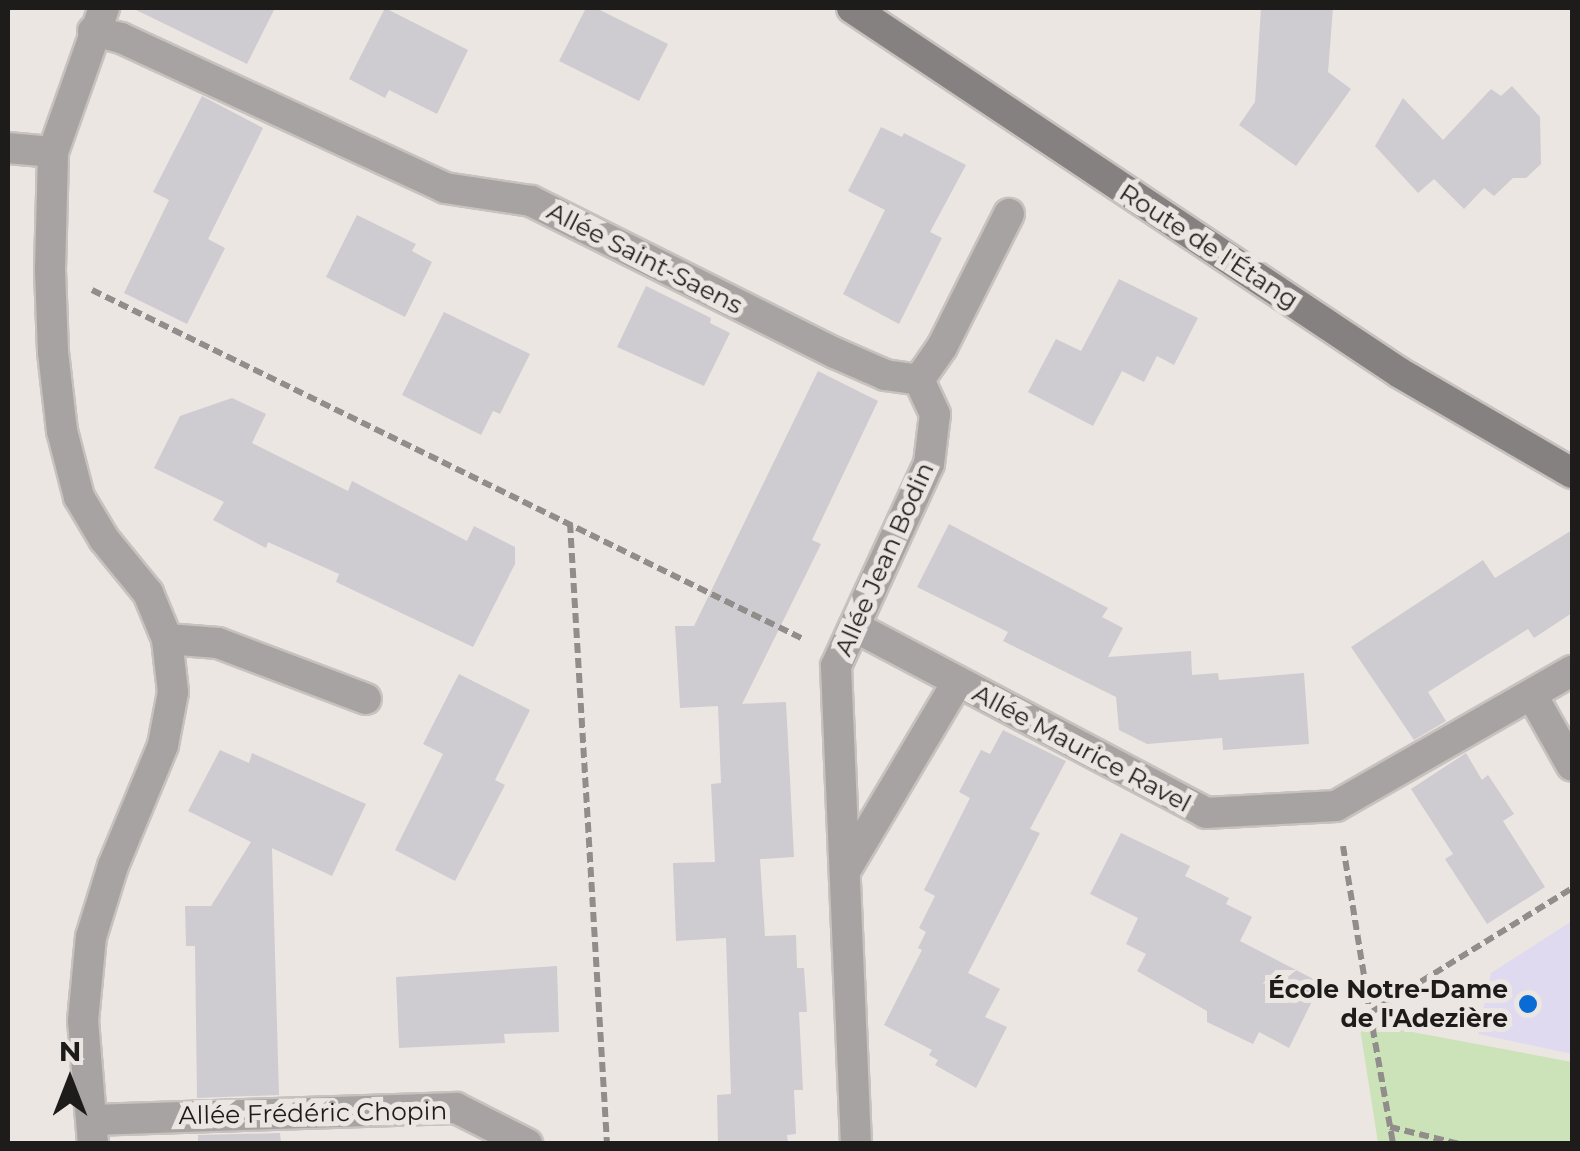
<!DOCTYPE html>
<meta charset="utf-8">
<style>
body{margin:0}
#map{position:relative;width:1580px;height:1151px;overflow:hidden;background:#ece6e2;font-family:Montserrat,sans-serif}
div>[style]{position:absolute}
.education>*{inset:0;background:#dfdaf0}
.green>*{inset:0;background:#cce2b8}
.building>*{inset:0;background:#cecbd1}
.path>*{height:6px;margin-top:-3px;transform-origin:0;background:repeating-linear-gradient(90deg,#918d8a 0 10px,transparent 0 15px)}
.roads{filter:drop-shadow(2px 0 #c7c2be) drop-shadow(-2px 0 #c7c2be) drop-shadow(0 2px #c7c2be) drop-shadow(0 -2px #c7c2be)}
.street>*{height:30px;margin:-15px;padding:0 15px;transform-origin:15px;border-radius:15px;background:#a6a3a2}
.secondary>*{height:30px;margin:-15px;padding:0 15px;transform-origin:15px;border-radius:15px;background:#868181}
.dots>*{width:28px;height:28px;translate:-50% -50%;box-sizing:border-box;border:5px solid #ece6e2;border-radius:50%}
span{translate:-50% -50%;white-space:nowrap;text-align:center;line-height:1.15;-webkit-text-stroke:10px #ece6e2;paint-order:stroke}
.street-label{font-size:25px;color:#1e1c1b}
.poi-label{font-size:25px;color:#1e1c1b;font-weight:700}
.right{translate:-100% -50%;text-align:right}
.frame{position:absolute;inset:0;border:10px solid #1e1c1b;pointer-events:none}
.north{position:absolute;left:20px;top:1031px;width:100px;height:100px;-webkit-text-stroke:8px #ece6e2;paint-order:stroke;rotate:0deg;font-size:28px;font-weight:700;line-height:40px;text-align:center;color:#1e1c1b}
.north::after{content:'';display:block;margin:auto;width:35px;height:45px;background:#1e1c1b;clip-path:polygon(50% 0,100% 100%,50% 72%,0 100%)}
</style>
<div id="map">
<div class="education">
<div style="clip-path:polygon(1572px 921px,1572px 1054px,1478px 1034px,1491px 973px)"></div>
</div>
<div class="green">
<div style="clip-path:polygon(1359px 1022px,1572px 1062px,1572px 1143px,1378px 1143px)"></div>
</div>
<div class="building">
<div style="clip-path:polygon(132px 8px,275px 8px,247px 64px)"></div>
<div style="clip-path:polygon(385px 8px,468px 50px,437px 114px,389px 90px,385px 98px,349px 79px)"></div>
<div style="clip-path:polygon(586px 8px,596px 8px,668px 44px,639px 101px,559px 61px)"></div>
<div style="clip-path:polygon(1261px 8px,1333px 8px,1328px 72px,1351px 89px,1296px 166px,1239px 125px,1255px 102px)"></div>
<div style="clip-path:polygon(1512px 86px,1540px 117px,1541px 164px,1526px 178px,1513px 178px,1494px 196px,1484px 188px,1464px 209px,1434px 179px,1418px 193px,1375px 146px,1403px 98px,1443px 140px,1491px 89px,1501px 96px)"></div>
<div style="clip-path:polygon(202px 96px,263px 128px,208px 239px,225px 248px,187px 324px,124px 293px,169px 200px,153px 192px)"></div>
<div style="clip-path:polygon(881px 127px,902px 137px,904px 133px,966px 165px,930px 232px,942px 238px,899px 324px,843px 294px,885px 210px,848px 191px)"></div>
<div style="clip-path:polygon(357px 215px,416px 244px,412px 251px,432px 262px,405px 317px,326px 277px)"></div>
<div style="clip-path:polygon(1119px 279px,1198px 318px,1174px 365px,1157px 356px,1144px 382px,1122px 371px,1093px 426px,1028px 392px,1056px 339px,1081px 351px)"></div>
<div style="clip-path:polygon(646px 286px,711px 318px,710px 323px,730px 333px,704px 386px,617px 347px)"></div>
<div style="clip-path:polygon(444px 312px,530px 354px,500px 414px,493px 411px,481px 435px,402px 395px)"></div>
<div style="clip-path:polygon(818px 371px,878px 401px,812px 540px,821px 544px,742px 704px,737px 704px,786px 702px,794px 857px,760px 859px,765px 936px,796px 935px,797px 968px,804px 968px,807px 1012px,799px 1012px,803px 1090px,794px 1090px,796px 1134px,787px 1135px,788px 1144px,718px 1144px,717px 1095px,731px 1094px,726px 938px,676px 941px,673px 863px,715px 862px,711px 784px,721px 783px,718px 706px,680px 708px,675px 626px,694px 626px)"></div>
<div style="clip-path:polygon(232px 398px,266px 414px,252px 443px,348px 491px,352px 481px,467px 541px,474px 526px,515px 547px,515px 564px,473px 647px,336px 582px,339px 574px,268px 542px,266px 548px,213px 520px,224px 502px,154px 468px,180px 416px)"></div>
<div style="clip-path:polygon(949px 524px,1108px 608px,1102px 617px,1123px 628px,1108px 657px,1191px 651px,1192px 675px,1218px 673px,1219px 680px,1304px 673px,1309px 744px,1223px 750px,1222px 738px,1147px 744px,1119px 730px,1116px 697px,1003px 641px,1008px 632px,917px 587px)"></div>
<div style="clip-path:polygon(1572px 530px,1572px 613px,1534px 638px,1528px 629px,1428px 692px,1446px 721px,1414px 740px,1351px 647px,1483px 560px,1495px 578px)"></div>
<div style="clip-path:polygon(459px 674px,530px 710px,495px 780px,505px 785px,455px 881px,395px 850px,443px 754px,423px 744px)"></div>
<div style="clip-path:polygon(1003px 730px,1066px 761px,1030px 829px,1040px 833px,968px 973px,1000px 989px,985px 1017px,1007px 1027px,976px 1088px,935px 1065px,938px 1060px,929px 1055px,932px 1050px,884px 1025px,922px 950px,918px 948px,926px 932px,919px 928px,935px 896px,924px 890px,970px 798px,959px 792px,981px 750px,990px 754px)"></div>
<div style="clip-path:polygon(220px 750px,249px 763px,252px 753px,366px 804px,332px 876px,272px 848px,279px 1095px,197px 1098px,195px 946px,186px 946px,185px 906px,211px 906px,251px 842px,188px 811px)"></div>
<div style="clip-path:polygon(1466px 753px,1482px 780px,1488px 775px,1514px 814px,1503px 821px,1545px 887px,1487px 924px,1445px 859px,1453px 854px,1411px 789px)"></div>
<div style="clip-path:polygon(1121px 833px,1190px 866px,1185px 876px,1229px 898px,1226px 904px,1252px 917px,1240px 941px,1321px 983px,1289px 1048px,1259px 1032px,1253px 1044px,1207px 1022px,1207px 1011px,1137px 971px,1146px 954px,1126px 944px,1138px 918px,1090px 894px)"></div>
<div style="clip-path:polygon(557px 966px,559px 1032px,504px 1034px,505px 1043px,399px 1048px,396px 977px)"></div>
<div style="clip-path:polygon(280px 1133px,281px 1144px,198px 1144px,198px 1135px)"></div>
</div>
<div class="path">
<div style="left:92px;top:290px;width:792px;rotate:26.14deg"></div>
<div style="left:570px;top:523px;width:622px;rotate:86.59deg"></div>
<div style="left:1343px;top:846px;width:169px;rotate:80.8deg"></div>
<div style="left:1370px;top:1013px;width:238px;rotate:-31.7deg"></div>
<div style="left:1370px;top:1013px;width:133px;rotate:80deg"></div>
<div style="left:1390px;top:1127px;width:71px;rotate:13.8deg"></div>
</div>
<div class="roads">
<div class="street">
<div style="left:93px;top:31px;width:29px;rotate:14deg"></div>
<div style="left:121px;top:38px;width:357px;rotate:24.8deg"></div>
<div style="left:445px;top:188px;width:87px;rotate:8.6deg"></div>
<div style="left:531px;top:201px;width:340px;rotate:26.6deg"></div>
<div style="left:835px;top:353px;width:55px;rotate:23.7deg"></div>
<div style="left:885px;top:375px;width:34px;rotate:8deg"></div>
<div style="left:8px;top:148px;width:45px;rotate:5.1deg"></div>
<div style="left:857px;top:628px;width:395px;rotate:27.9deg"></div>
<div style="left:1206px;top:813px;width:130px;rotate:-3.1deg"></div>
<div style="left:1336px;top:806px;width:272px;rotate:-29.8deg"></div>
<div style="left:167px;top:639px;width:51px;rotate:4.5deg"></div>
<div style="left:218px;top:643px;width:158px;rotate:20.7deg"></div>
<div style="left:1532px;top:695px;width:81px;rotate:60.6deg"></div>
<div style="left:845px;top:871px;width:220px;rotate:-59.3deg"></div>
<div style="left:92px;top:1120px;width:364px;rotate:-1.9deg"></div>
<div style="left:456px;top:1108px;width:80px;rotate:26.9deg"></div>
<div style="left:93px;top:1144px;width:123px;rotate:-94.6deg"></div>
<div style="left:83px;top:1021px;width:84px;rotate:-84.6deg"></div>
<div style="left:91px;top:937px;width:74px;rotate:-72.8deg"></div>
<div style="left:113px;top:866px;width:131px;rotate:-67.5deg"></div>
<div style="left:163px;top:745px;width:54px;rotate:-79.3deg"></div>
<div style="left:173px;top:692px;width:53px;rotate:-96.5deg"></div>
<div style="left:167px;top:639px;width:50px;rotate:-112.4deg"></div>
<div style="left:148px;top:593px;width:70px;rotate:-129.2deg"></div>
<div style="left:104px;top:539px;width:49px;rotate:-120.8deg"></div>
<div style="left:79px;top:497px;width:68px;rotate:-104.4deg"></div>
<div style="left:62px;top:431px;width:80px;rotate:-96.5deg"></div>
<div style="left:53px;top:352px;width:82px;rotate:-92.1deg"></div>
<div style="left:50px;top:270px;width:118px;rotate:-88.5deg"></div>
<div style="left:53px;top:152px;width:153px;rotate:-70.5deg"></div>
<div style="left:856px;top:1144px;width:478px;rotate:-92.4deg"></div>
<div style="left:836px;top:666px;width:222px;rotate:-65.3deg"></div>
<div style="left:929px;top:464px;width:50px;rotate:-83.2deg"></div>
<div style="left:935px;top:414px;width:38px;rotate:-115deg"></div>
<div style="left:919px;top:380px;width:40px;rotate:-55.1deg"></div>
<div style="left:942px;top:347px;width:149px;rotate:-63.3deg"></div>
</div>
<div class="secondary">
<div style="left:852px;top:8px;width:658px;rotate:33.67deg"></div>
<div style="left:1400px;top:373px;width:199px;rotate:30.2deg"></div>
</div>
</div>
<div class="dots">
<div style="left:1528px;top:1004px;background:#0a6bd4"></div>
</div>
<div class="street-label">
<span style="left:1209px;top:246px;rotate:33deg">Route de l'Étang</span>
<span style="left:645px;top:258px;rotate:27deg">Allée Saint-Saens</span>
<span style="left:884px;top:559px;rotate:-66deg">Allée Jean Bodin</span>
<span style="left:1082px;top:748px;rotate:28deg">Allée Maurice Ravel</span>
<span style="left:313px;top:1113px;rotate:-1deg">Allée Frédéric Chopin</span>
</div>
<div class="poi-label">
<span class="right" style="left:1508px;top:1004px">École Notre-Dame<br>de l'Adezière</span>
</div>
<div class="frame"></div>
<div class="north">N</div>
</div>
